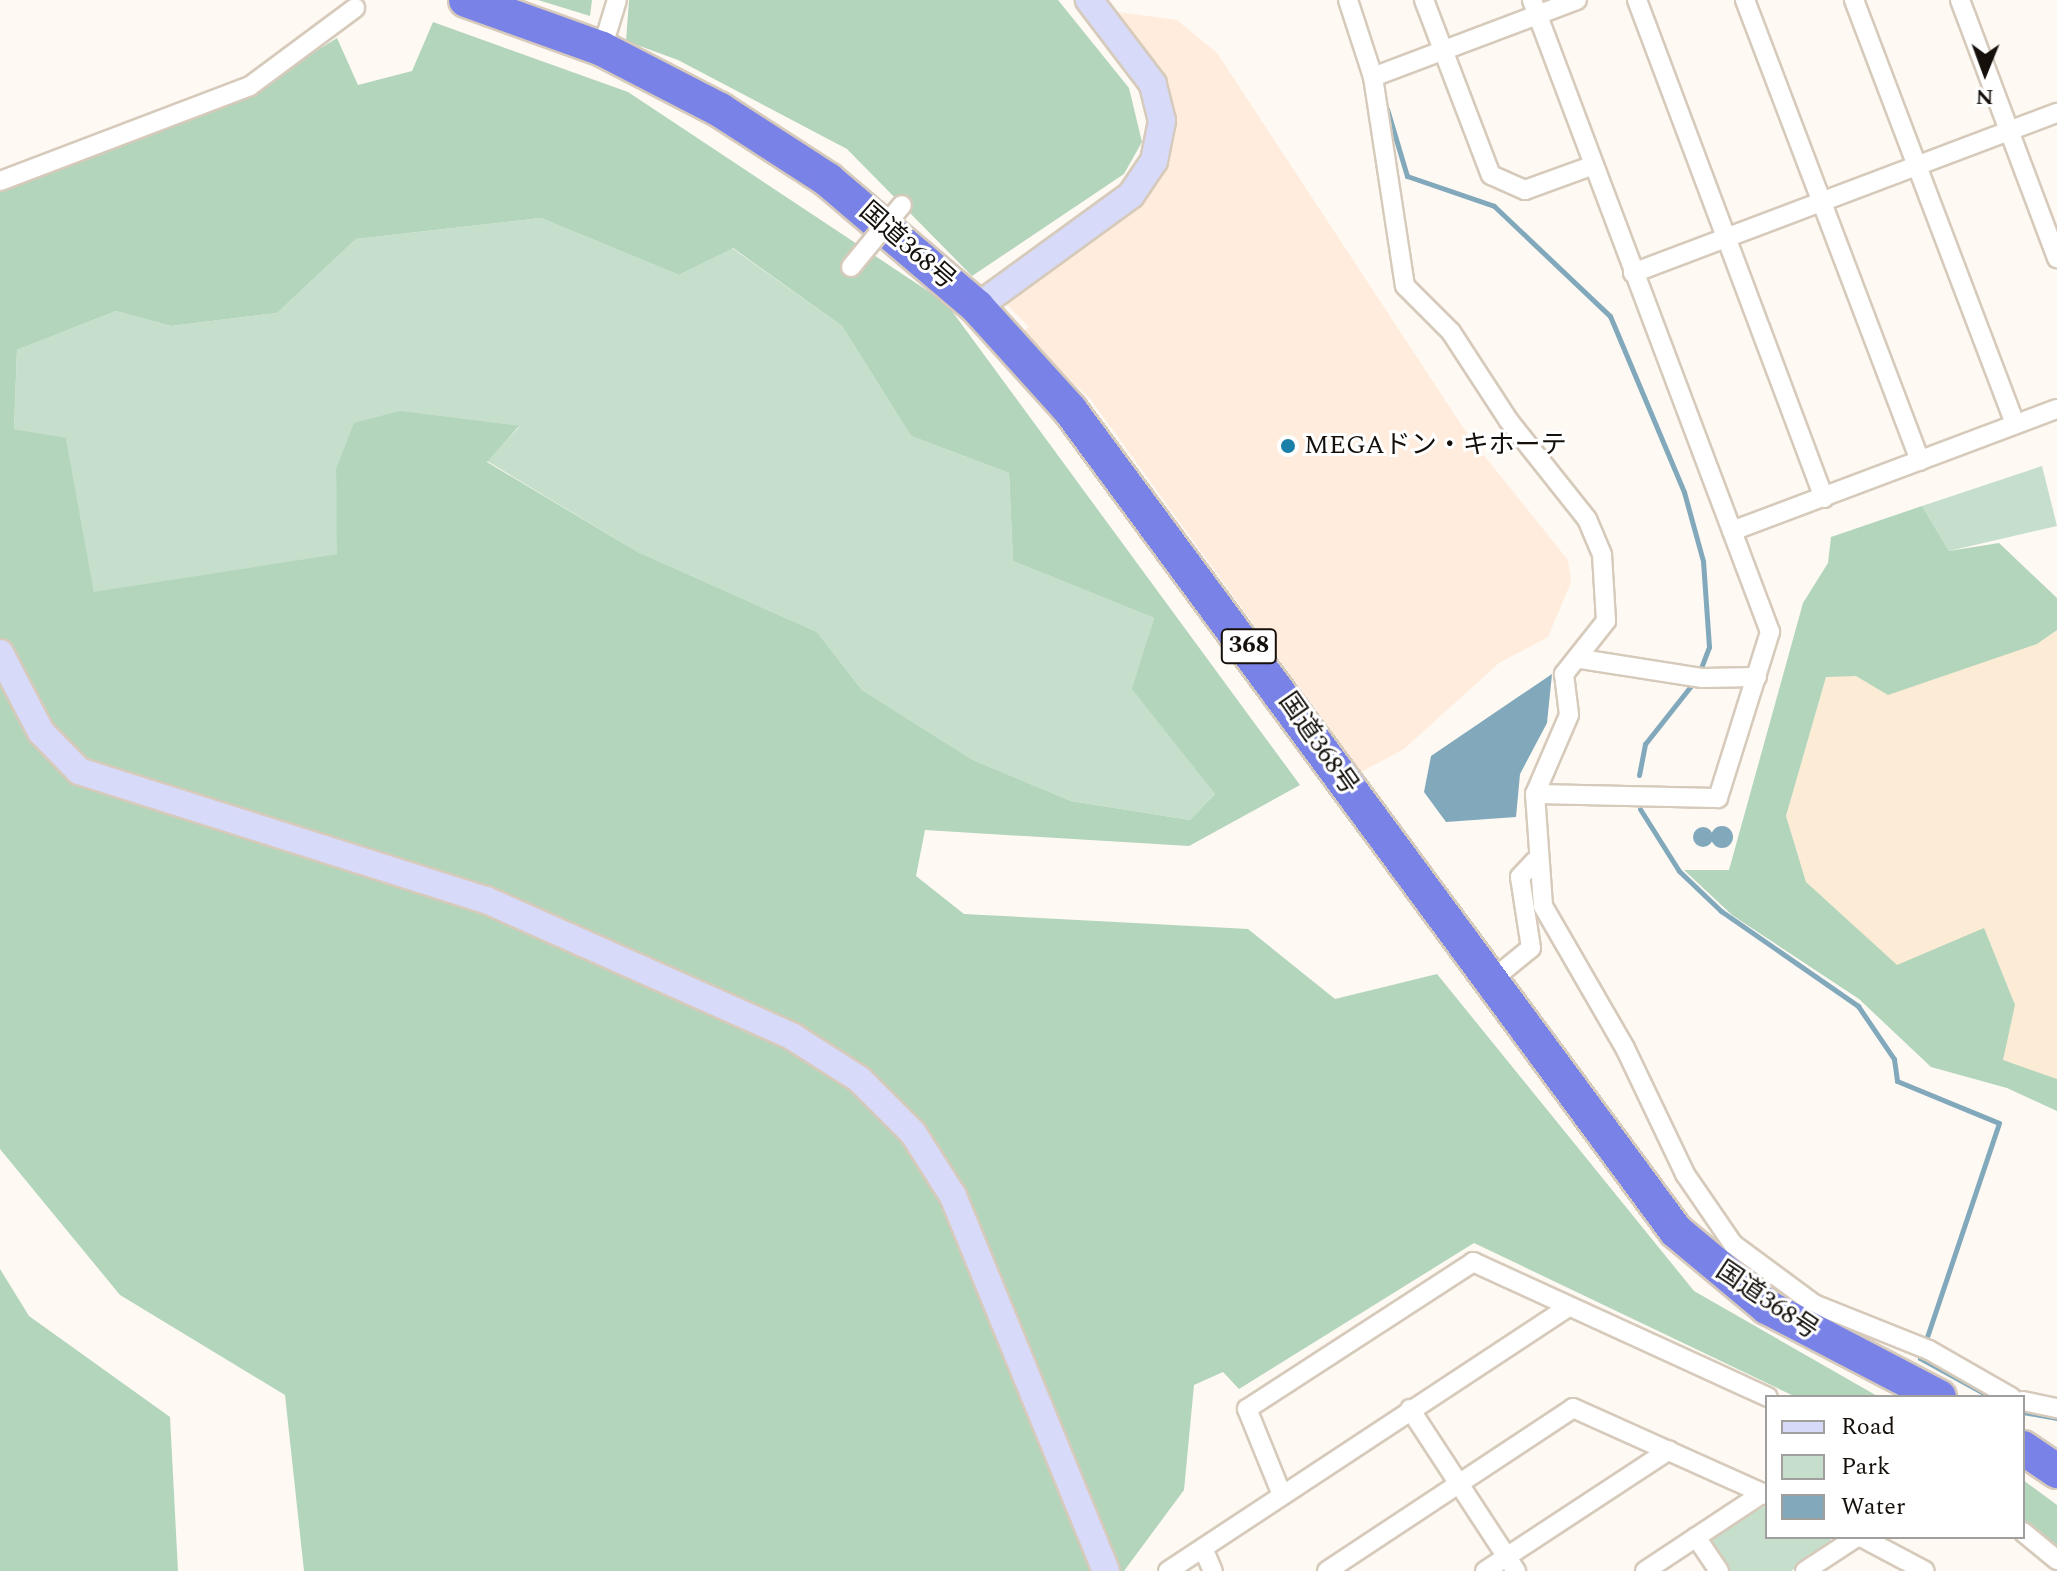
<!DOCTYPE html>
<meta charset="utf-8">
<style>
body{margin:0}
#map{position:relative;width:2057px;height:1571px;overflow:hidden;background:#fef9f3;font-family:Spectral,"Noto Sans JP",serif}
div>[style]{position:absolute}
.commercial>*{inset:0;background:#ffecdc}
.built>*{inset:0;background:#fcebd5}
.green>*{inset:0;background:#c5dfcc}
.forest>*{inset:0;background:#b2d5bc}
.water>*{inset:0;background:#81a9bb}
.round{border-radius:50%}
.stream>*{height:5px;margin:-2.5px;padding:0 2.5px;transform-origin:2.5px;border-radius:2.5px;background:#81a9bb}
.roads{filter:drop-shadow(2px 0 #d6cabb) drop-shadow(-2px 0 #d6cabb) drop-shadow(0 2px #d6cabb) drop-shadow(0 -2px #d6cabb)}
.street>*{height:18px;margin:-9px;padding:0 9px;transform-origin:9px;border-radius:9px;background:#fff}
.secondary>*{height:26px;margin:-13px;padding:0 13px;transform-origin:13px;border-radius:13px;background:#d7daf8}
.highway>*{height:34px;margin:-17px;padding:0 17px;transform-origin:17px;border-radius:17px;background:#7982e7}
.bridges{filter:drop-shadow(2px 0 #d6cabb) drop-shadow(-2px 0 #d6cabb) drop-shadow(0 2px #d6cabb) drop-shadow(0 -2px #d6cabb)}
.street-bridge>*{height:18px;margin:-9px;padding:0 9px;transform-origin:9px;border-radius:9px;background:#fff}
.dots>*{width:22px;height:22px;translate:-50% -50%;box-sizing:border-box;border:4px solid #fff;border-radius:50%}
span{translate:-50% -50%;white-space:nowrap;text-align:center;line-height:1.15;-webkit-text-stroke:6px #fff;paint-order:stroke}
.shield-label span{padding:2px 6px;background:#fff;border:2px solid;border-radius:6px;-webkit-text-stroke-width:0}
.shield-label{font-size:24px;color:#15100b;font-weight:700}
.street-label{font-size:26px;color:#15100b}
.poi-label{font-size:26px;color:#15100b}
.left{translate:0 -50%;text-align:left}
.legend{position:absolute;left:1765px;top:1395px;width:260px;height:144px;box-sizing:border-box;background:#fff;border:2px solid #a19f9d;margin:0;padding:10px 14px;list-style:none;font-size:24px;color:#15100b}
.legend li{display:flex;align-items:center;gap:16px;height:40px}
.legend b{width:40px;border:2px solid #a19f9d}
.north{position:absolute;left:1945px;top:32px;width:80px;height:80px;-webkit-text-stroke:6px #fff;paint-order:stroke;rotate:181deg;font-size:22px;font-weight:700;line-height:32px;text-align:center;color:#15100b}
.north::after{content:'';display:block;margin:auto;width:28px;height:36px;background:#15100b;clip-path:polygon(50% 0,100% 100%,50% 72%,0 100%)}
</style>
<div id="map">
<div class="commercial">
<div style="clip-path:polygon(1110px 11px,1177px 20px,1217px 53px,1470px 438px,1568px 560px,1571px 582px,1548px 637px,1499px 663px,1404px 749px,1361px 772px,1091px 400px,1022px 333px,1029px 327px,1006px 304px,1166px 162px,1171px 149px,1166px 86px)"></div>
</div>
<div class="built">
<div style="clip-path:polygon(2057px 630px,2057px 1079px,2002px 1061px,2015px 1005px,1897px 966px,1806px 882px,1786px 816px,1826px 677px,2037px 644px)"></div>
</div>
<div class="green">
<div style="clip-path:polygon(541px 218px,679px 275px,732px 248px,842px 326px,911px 436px,1009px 473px,1013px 561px,1154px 618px,1133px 689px,1215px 794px,1190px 820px,1071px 801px,973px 760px,862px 690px,817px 632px,638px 552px,487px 461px,519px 427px,336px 469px,338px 554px,94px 593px,66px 439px,14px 429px,17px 350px,116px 311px,171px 326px,277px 313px,356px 239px)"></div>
<div style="clip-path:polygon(2042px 466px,2057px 526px,1949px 551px,1922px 506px)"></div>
<div style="clip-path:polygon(1767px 1505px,1767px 1537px,1831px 1537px,1830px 1545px,1791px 1571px,1726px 1571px,1708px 1536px)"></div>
</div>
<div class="forest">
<div style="clip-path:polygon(538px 0,592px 0,590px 16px)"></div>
<div style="clip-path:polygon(629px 0,1058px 0,1129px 88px,1142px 142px,1124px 174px,972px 276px,847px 149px,678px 60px,626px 41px)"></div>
<div style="clip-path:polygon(evenodd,433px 22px,628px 92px,946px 303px,1300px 785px,1189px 846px,925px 830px,916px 876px,964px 914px,1248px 929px,1335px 999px,1437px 974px,1694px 1291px,1879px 1397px,1796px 1397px,1474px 1243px,1239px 1389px,1223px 1372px,1194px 1385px,1184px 1490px,1124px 1571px,304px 1571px,285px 1395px,120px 1295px,0 1149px,0 192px,236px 101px,337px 38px,358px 85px,412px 71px,433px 22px,541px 218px,679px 275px,733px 248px,842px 326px,911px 436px,1009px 473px,1013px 561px,1154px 618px,1132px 689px,1215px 794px,1190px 820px,1071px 801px,973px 760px,862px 690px,817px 632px,638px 552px,487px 462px,519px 426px,400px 411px,354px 423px,336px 469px,337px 554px,94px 592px,66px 438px,14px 429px,17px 350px,116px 311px,171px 326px,277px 313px,356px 239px,541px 218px)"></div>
<div style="clip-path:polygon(1922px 506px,1949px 551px,1999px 543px,2057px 598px,2057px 630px,2037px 644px,1888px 695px,1856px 676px,1826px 677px,1786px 816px,1806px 882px,1897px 965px,1984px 928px,2015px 1005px,2003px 1060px,2057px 1079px,2057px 1111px,2007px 1088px,1931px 1067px,1859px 999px,1732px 915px,1684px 870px,1729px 870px,1803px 603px,1828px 563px,1831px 537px)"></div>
<div style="clip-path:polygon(0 1269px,29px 1316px,170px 1417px,178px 1571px,0 1571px)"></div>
<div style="clip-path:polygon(2023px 1480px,2057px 1505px,2057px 1550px,2023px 1523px)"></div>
</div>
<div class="water">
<div style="clip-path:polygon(1552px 674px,1547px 723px,1520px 774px,1516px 817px,1446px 822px,1424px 792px,1431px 756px)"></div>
<div class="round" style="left:1711px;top:826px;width:22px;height:22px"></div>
<div class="round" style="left:1693px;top:827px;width:20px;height:20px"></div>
</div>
<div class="stream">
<div style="left:1387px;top:109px;width:70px;rotate:73.4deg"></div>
<div style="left:1407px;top:176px;width:92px;rotate:19deg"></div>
<div style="left:1494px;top:206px;width:160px;rotate:43.5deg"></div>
<div style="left:1610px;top:316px;width:191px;rotate:67.2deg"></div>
<div style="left:1684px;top:492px;width:72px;rotate:74.6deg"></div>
<div style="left:1703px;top:561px;width:86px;rotate:86deg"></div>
<div style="left:1709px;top:647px;width:28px;rotate:111deg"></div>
<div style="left:1639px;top:775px;width:32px;rotate:-79deg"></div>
<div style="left:1645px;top:744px;width:79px;rotate:-51.7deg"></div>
<div style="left:1640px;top:809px;width:73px;rotate:57.8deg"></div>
<div style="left:1679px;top:871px;width:58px;rotate:43.6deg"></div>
<div style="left:1721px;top:911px;width:167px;rotate:34.7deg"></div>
<div style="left:1858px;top:1006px;width:64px;rotate:55.8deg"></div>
<div style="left:1894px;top:1059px;width:22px;rotate:82deg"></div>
<div style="left:1897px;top:1081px;width:110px;rotate:22.4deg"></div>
<div style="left:1999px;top:1123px;width:248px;rotate:108.6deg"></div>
<div style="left:1920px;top:1358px;width:81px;rotate:28.8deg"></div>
<div style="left:2023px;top:1412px;width:35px;rotate:10deg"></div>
</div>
<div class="roads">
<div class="street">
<div style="left:1348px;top:0;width:81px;rotate:72deg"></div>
<div style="left:1373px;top:77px;width:211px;rotate:81.3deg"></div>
<div style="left:1405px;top:286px;width:65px;rotate:45deg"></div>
<div style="left:1451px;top:332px;width:106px;rotate:56.9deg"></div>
<div style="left:1509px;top:421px;width:125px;rotate:51.5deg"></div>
<div style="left:1587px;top:519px;width:39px;rotate:67deg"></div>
<div style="left:1602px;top:555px;width:66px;rotate:86.5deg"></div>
<div style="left:1606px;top:621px;width:68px;rotate:128.4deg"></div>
<div style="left:1564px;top:674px;width:41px;rotate:83deg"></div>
<div style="left:1569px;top:715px;width:86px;rotate:113.3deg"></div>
<div style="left:1535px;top:794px;width:112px;rotate:85.9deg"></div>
<div style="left:1543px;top:906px;width:164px;rotate:60deg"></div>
<div style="left:1625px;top:1048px;width:140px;rotate:64.5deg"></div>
<div style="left:1685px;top:1174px;width:85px;rotate:55.6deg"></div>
<div style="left:1733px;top:1244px;width:101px;rotate:36.5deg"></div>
<div style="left:1814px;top:1304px;width:124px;rotate:21.8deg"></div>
<div style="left:1929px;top:1350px;width:95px;rotate:29.8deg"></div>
<div style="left:1424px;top:0;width:187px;rotate:69.1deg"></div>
<div style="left:1491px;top:175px;width:37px;rotate:24deg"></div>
<div style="left:1525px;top:190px;width:73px;rotate:-19.9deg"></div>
<div style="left:1532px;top:0;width:675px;rotate:69.36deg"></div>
<div style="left:1770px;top:632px;width:174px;rotate:107.4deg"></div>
<div style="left:1718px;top:798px;width:183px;rotate:-178.7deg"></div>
<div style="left:1637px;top:0;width:532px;rotate:69.42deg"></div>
<div style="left:1745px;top:0;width:493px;rotate:69.2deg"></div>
<div style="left:1854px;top:0;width:454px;rotate:69.2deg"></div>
<div style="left:1960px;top:0;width:276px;rotate:69.4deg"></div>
<div style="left:602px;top:49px;width:51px;rotate:-73deg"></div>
<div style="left:1373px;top:77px;width:218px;rotate:-20.7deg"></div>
<div style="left:0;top:181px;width:267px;rotate:-20.8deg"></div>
<div style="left:250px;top:86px;width:131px;rotate:-36.6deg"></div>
<div style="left:1633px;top:273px;width:453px;rotate:-20.7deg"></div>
<div style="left:1732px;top:531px;width:347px;rotate:-20.6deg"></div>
<div style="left:1581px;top:659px;width:123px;rotate:8.9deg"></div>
<div style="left:1703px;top:678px;width:54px;rotate:-1.1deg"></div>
<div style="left:1488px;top:983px;width:55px;rotate:-39.1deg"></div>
<div style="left:1531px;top:948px;width:72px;rotate:-98.8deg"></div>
<div style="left:1520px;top:877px;width:22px;rotate:-47deg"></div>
<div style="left:2023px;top:1401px;width:35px;rotate:12deg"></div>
<div style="left:1410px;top:1409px;width:194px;rotate:56.8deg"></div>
<div style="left:1282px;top:1495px;width:93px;rotate:-112.1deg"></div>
<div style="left:1247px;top:1409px;width:270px;rotate:-33deg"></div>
<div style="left:1473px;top:1262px;width:324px;rotate:24.6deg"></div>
<div style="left:2023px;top:1532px;width:44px;rotate:39.5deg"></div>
<div style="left:1696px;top:1537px;width:41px;rotate:55.9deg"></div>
<div style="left:1861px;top:1537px;width:72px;rotate:28deg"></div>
<div style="left:1203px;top:1548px;width:25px;rotate:67deg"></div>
<div style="left:1168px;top:1571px;width:480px;rotate:-33.4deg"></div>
<div style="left:1327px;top:1571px;width:295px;rotate:-33.5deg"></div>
<div style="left:1573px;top:1408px;width:213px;rotate:24.2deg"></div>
<div style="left:1485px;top:1571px;width:220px;rotate:-33.3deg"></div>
<div style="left:1645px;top:1571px;width:141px;rotate:-33.5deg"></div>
<div style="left:1805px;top:1571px;width:62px;rotate:-33.2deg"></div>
</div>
<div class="secondary">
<div style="left:977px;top:307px;width:190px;rotate:-36deg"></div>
<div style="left:1131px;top:195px;width:41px;rotate:-55.9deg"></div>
<div style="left:1154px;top:161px;width:41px;rotate:-78.7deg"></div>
<div style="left:1162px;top:121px;width:38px;rotate:-104deg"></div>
<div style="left:1153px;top:84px;width:106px;rotate:-127.3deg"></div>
<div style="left:0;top:653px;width:89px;rotate:62.6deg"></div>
<div style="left:41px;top:732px;width:54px;rotate:45.7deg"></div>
<div style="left:79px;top:771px;width:427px;rotate:17.6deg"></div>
<div style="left:486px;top:900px;width:336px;rotate:24deg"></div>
<div style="left:793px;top:1037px;width:78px;rotate:32.5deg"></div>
<div style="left:859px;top:1079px;width:76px;rotate:45deg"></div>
<div style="left:913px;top:1133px;width:75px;rotate:57.6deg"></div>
<div style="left:953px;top:1196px;width:405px;rotate:67.8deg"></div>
</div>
<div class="highway">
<div style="left:466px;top:0;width:145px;rotate:19.8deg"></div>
<div style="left:602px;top:49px;width:133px;rotate:27.3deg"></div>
<div style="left:720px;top:110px;width:129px;rotate:32.9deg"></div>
<div style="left:828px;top:180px;width:196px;rotate:40.4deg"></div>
<div style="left:977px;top:307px;width:139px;rotate:47.9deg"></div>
<div style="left:1070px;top:410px;width:1020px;rotate:53.57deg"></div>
<div style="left:1676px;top:1231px;width:119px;rotate:39.9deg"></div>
<div style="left:1767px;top:1307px;width:194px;rotate:27.6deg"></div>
<div style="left:2023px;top:1448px;width:41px;rotate:34.1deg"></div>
</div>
</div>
<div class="bridges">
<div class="street-bridge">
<div style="left:851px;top:267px;width:80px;rotate:-50.6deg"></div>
</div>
</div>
<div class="dots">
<div style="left:1288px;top:446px;background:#1a7fa9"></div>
</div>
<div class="shield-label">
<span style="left:1249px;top:646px">368</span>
</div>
<div class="street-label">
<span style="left:907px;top:246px;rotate:41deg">国道368号</span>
<span style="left:1318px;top:744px;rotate:55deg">国道368号</span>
<span style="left:1767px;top:1301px;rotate:34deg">国道368号</span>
</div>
<div class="poi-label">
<span class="left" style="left:1304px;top:446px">MEGAドン・キホーテ</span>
</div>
<ul class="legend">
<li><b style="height:10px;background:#d7daf8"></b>Road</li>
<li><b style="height:22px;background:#c5dfcc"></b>Park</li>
<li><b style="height:22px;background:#81a9bb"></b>Water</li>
</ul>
<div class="north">N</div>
</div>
